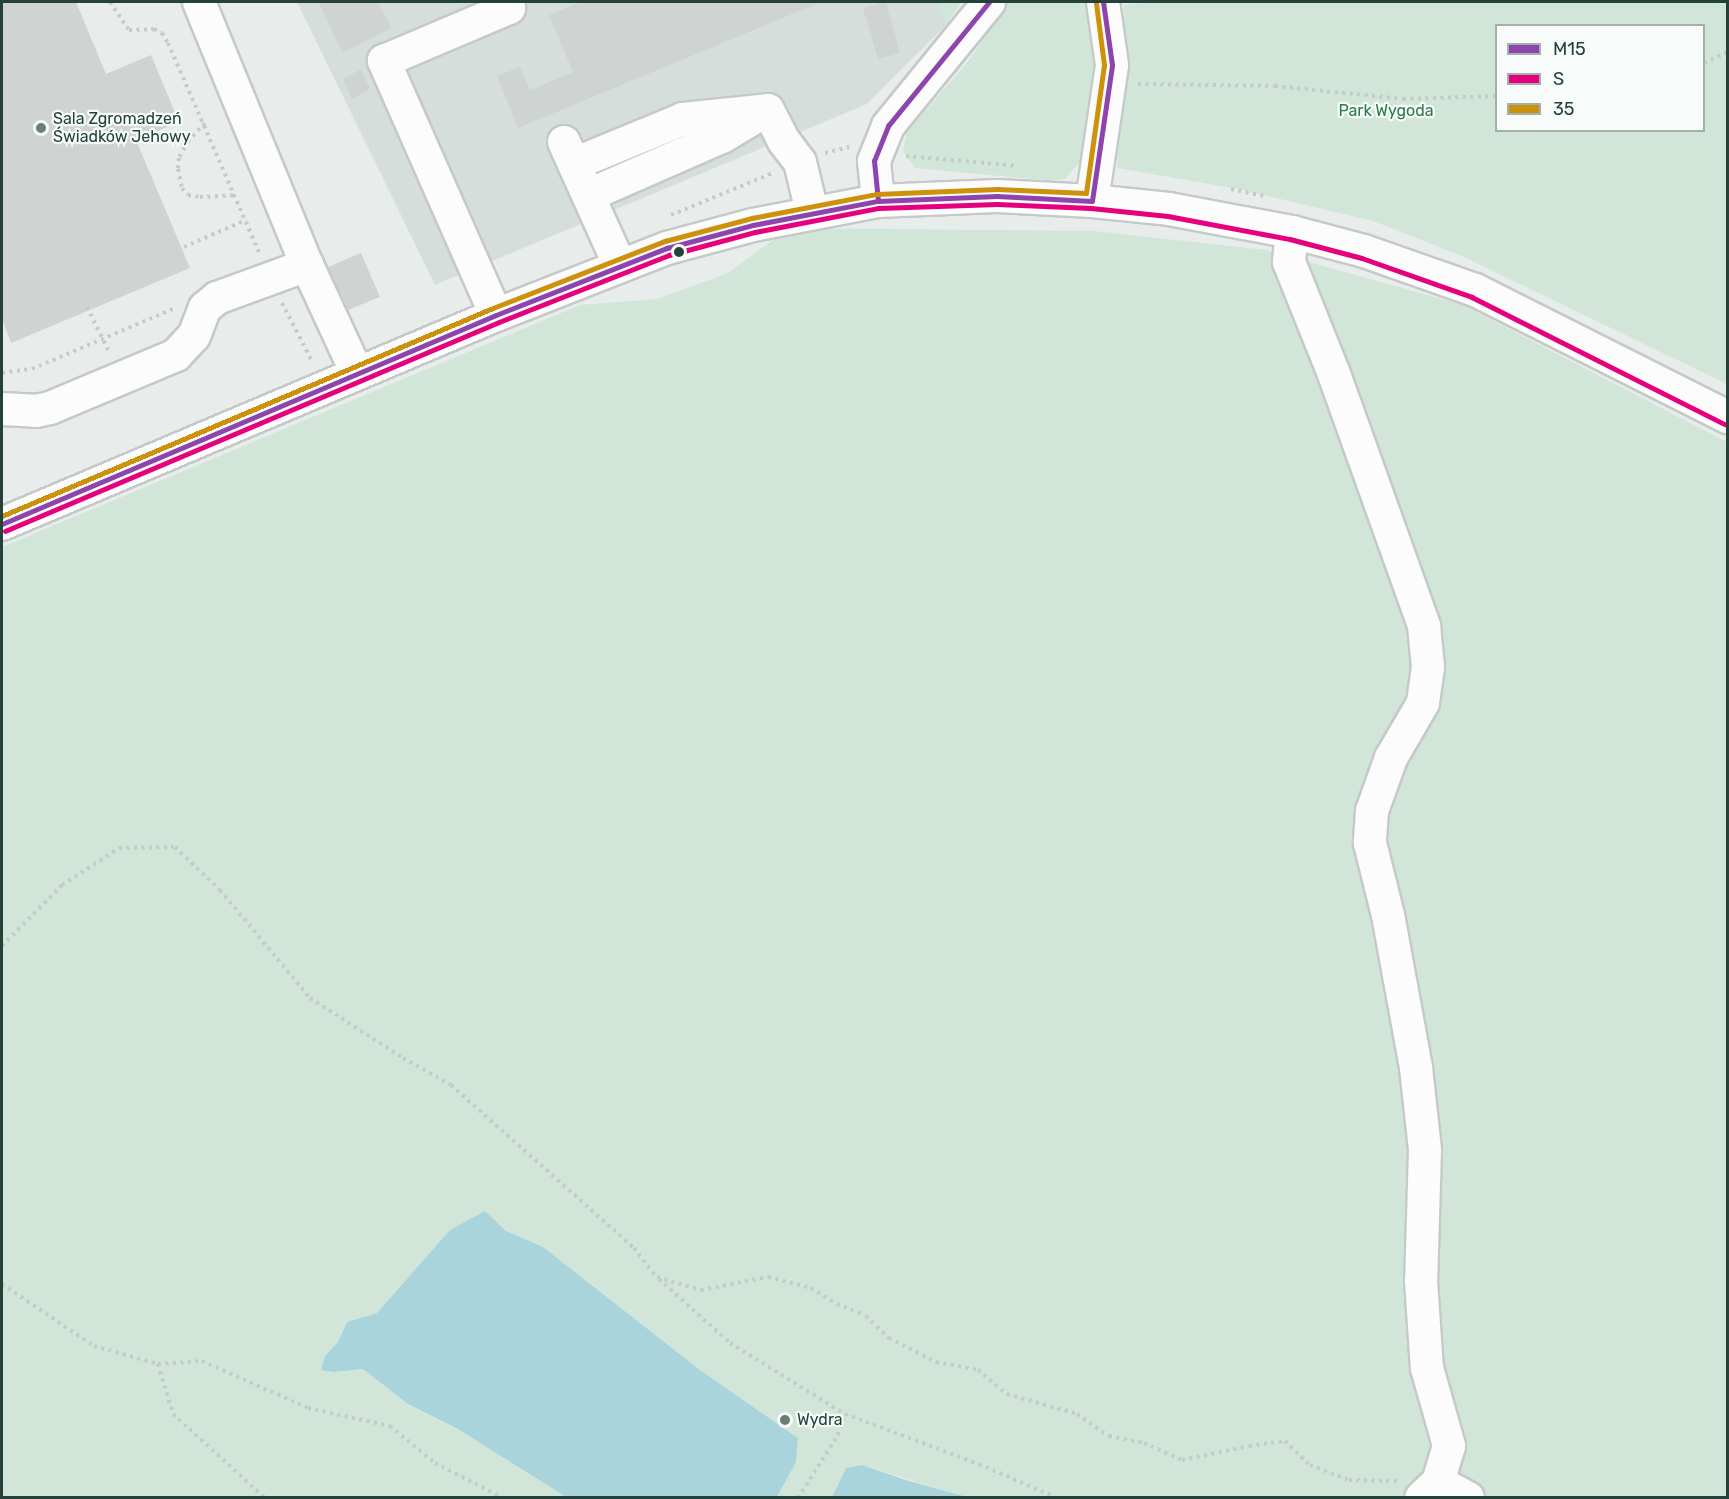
<!DOCTYPE html>
<meta charset="utf-8">
<style>
body{margin:0}
#map{position:relative;width:1729px;height:1499px;overflow:hidden;background:#e8edeb;font-family:Rubik,sans-serif}
div>[style]{position:absolute}
.built>*{inset:0;background:#d6dedb}
.green>*{inset:0;background:#d1e6d8}
.water>*{inset:0;background:#a9d4db}
.building>*{inset:0;background:#cfd4d2}
.path>*{height:4px;margin-top:-2px;transform-origin:0;background:repeating-linear-gradient(90deg,#c3ccca 0 3px,transparent 0 7.5px)}
.roads{filter:drop-shadow(2px 0 #c5cac8) drop-shadow(-2px 0 #c5cac8) drop-shadow(0 2px #c5cac8) drop-shadow(0 -2px #c5cac8)}
.minor>*{height:32px;margin:-16px;padding:0 16px;transform-origin:16px;border-radius:16px;background:#fcfcfc}
.bus-1>*{height:4.5px;margin:-2.25px;padding:0 2.25px;transform-origin:2.25px;border-radius:2.25px;background:#8e44ad}
.bus-2>*{height:4.5px;margin:-2.25px;padding:0 2.25px;transform-origin:2.25px;border-radius:2.25px;background:#e5007d}
.bus-3>*{height:4.5px;margin:-2.25px;padding:0 2.25px;transform-origin:2.25px;border-radius:2.25px;background:#cd920c}
.dots>*{width:16px;height:16px;translate:-50% -50%;box-sizing:border-box;border:3px solid #f7fbf9;border-radius:50%}
span{translate:-50% -50%;white-space:nowrap;text-align:center;line-height:1.15;-webkit-text-stroke:4.5px #f7fbf9;paint-order:stroke}
.park-label{font-size:16px;color:#2d7a4b}
.poi-label{font-size:16px;color:#24423a}
.left{translate:0 -50%;text-align:left}
.frame{position:absolute;inset:0;border:3px solid #24423a;pointer-events:none}
.legend{position:absolute;left:1495px;top:24px;width:210px;height:108px;box-sizing:border-box;background:#f7fbf9;border:2px solid #a3b1ad;margin:0;padding:8px 10px;list-style:none;font-size:18px;color:#24423a}
.legend li{display:flex;align-items:center;gap:12px;height:30px}
.legend b{width:30px;border:2px solid #a3b1ad}
</style>
<div id="map">
<div class="built">
<div style="clip-path:polygon(297px 2px,961px 2px,946px 25px,867px 104px,435px 285px)"></div>
</div>
<div class="green">
<div style="clip-path:polygon(942px 2px,961px 2px,946px 25px,937px 9px)"></div>
<div style="clip-path:polygon(1009px 2px,1090px 2px,1101px 68px,1083px 158px,1065px 179px,1053px 181px,915px 168px,903px 151px,907px 132px,966px 64px)"></div>
<div style="clip-path:polygon(evenodd,1152px 2px,1727px 2px,1727px 384px,1464px 257px,1373px 221px,1238px 189px,1117px 168px,1124px 5px,1152px 2px,1496px 26px,1704px 26px,1704px 130px,1496px 130px,1496px 26px)"></div>
<div style="clip-path:polygon(789px 228px,1094px 231px,1266px 250px,1463px 305px,1727px 442px,1727px 1497px,968px 1498px,862px 1465px,846px 1468px,832px 1497px,777px 1497px,796px 1462px,798px 1438px,700px 1370px,543px 1247px,506px 1231px,485px 1211px,450px 1230px,377px 1313px,347px 1322px,338px 1342px,325px 1356px,334px 1372px,363px 1369px,408px 1404px,458px 1429px,566px 1497px,2px 1498px,2px 547px,580px 305px,657px 299px,728px 273px)"></div>
</div>
<div class="water">
<div style="clip-path:polygon(485px 1211px,506px 1231px,543px 1247px,700px 1370px,798px 1438px,796px 1462px,777px 1497px,566px 1497px,458px 1429px,408px 1404px,363px 1369px,334px 1372px,321px 1370px,325px 1356px,338px 1342px,347px 1322px,377px 1313px,450px 1230px)"></div>
<div style="clip-path:polygon(862px 1465px,906px 1480px,967px 1497px,832px 1497px,846px 1468px)"></div>
</div>
<div class="building">
<div style="clip-path:polygon(2px 2px,76px 2px,106px 74px,151px 55px,179px 122px,136px 140px,190px 268px,11px 343px,2px 319px)"></div>
<div style="clip-path:polygon(318px 2px,378px 2px,392px 28px,343px 53px)"></div>
<div style="clip-path:polygon(580px 2px,821px 2px,518px 128px,497px 76px,520px 67px,530px 90px,573px 72px,549px 15px)"></div>
<div style="clip-path:polygon(886px 2px,900px 53px,878px 59px,863px 8px)"></div>
<div style="clip-path:polygon(361px 69px,370px 89px,352px 99px,343px 79px)"></div>
<div style="clip-path:polygon(361px 253px,380px 297px,348px 310px,328px 267px)"></div>
</div>
<div class="path">
<div style="left:110px;top:2px;width:34px;rotate:56deg"></div>
<div style="left:129px;top:30px;width:25px;rotate:-2deg"></div>
<div style="left:154px;top:29px;width:9px;rotate:27deg"></div>
<div style="left:162px;top:33px;width:12px;rotate:59deg"></div>
<div style="left:168px;top:43px;width:228px;rotate:66.5deg"></div>
<div style="left:1704px;top:63px;width:26px;rotate:-25deg"></div>
<div style="left:1138px;top:84px;width:137px;rotate:0.8deg"></div>
<div style="left:1275px;top:86px;width:129px;rotate:5.8deg"></div>
<div style="left:1403px;top:99px;width:93px;rotate:-1.8deg"></div>
<div style="left:205px;top:123px;width:25px;rotate:133deg"></div>
<div style="left:188px;top:141px;width:19px;rotate:118deg"></div>
<div style="left:179px;top:158px;width:11px;rotate:95deg"></div>
<div style="left:178px;top:169px;width:19px;rotate:78deg"></div>
<div style="left:182px;top:188px;width:9px;rotate:49deg"></div>
<div style="left:188px;top:195px;width:12px;rotate:9deg"></div>
<div style="left:200px;top:197px;width:35px;rotate:-3deg"></div>
<div style="left:825px;top:153px;width:25px;rotate:-14deg"></div>
<div style="left:906px;top:156px;width:112px;rotate:5.1deg"></div>
<div style="left:1231px;top:189px;width:35px;rotate:12deg"></div>
<div style="left:671px;top:215px;width:110px;rotate:-22.4deg"></div>
<div style="left:184px;top:247px;width:68px;rotate:-23.5deg"></div>
<div style="left:282px;top:303px;width:65px;rotate:62.7deg"></div>
<div style="left:87px;top:307px;width:50px;rotate:63.9deg"></div>
<div style="left:2px;top:373px;width:30px;rotate:-8deg"></div>
<div style="left:32px;top:369px;width:153px;rotate:-23.1deg"></div>
<div style="left:2px;top:946px;width:86px;rotate:-45.5deg"></div>
<div style="left:62px;top:885px;width:68px;rotate:-33deg"></div>
<div style="left:119px;top:848px;width:56px;rotate:-1deg"></div>
<div style="left:175px;top:847px;width:62px;rotate:43.7deg"></div>
<div style="left:220px;top:890px;width:141px;rotate:50.2deg"></div>
<div style="left:310px;top:998px;width:111px;rotate:32.8deg"></div>
<div style="left:403px;top:1058px;width:55px;rotate:29.4deg"></div>
<div style="left:451px;top:1085px;width:245px;rotate:41.7deg"></div>
<div style="left:634px;top:1248px;width:37px;rotate:52deg"></div>
<div style="left:657px;top:1277px;width:46px;rotate:16.5deg"></div>
<div style="left:701px;top:1290px;width:68px;rotate:-11deg"></div>
<div style="left:768px;top:1277px;width:44px;rotate:14.3deg"></div>
<div style="left:811px;top:1288px;width:31px;rotate:32deg"></div>
<div style="left:837px;top:1304px;width:31px;rotate:22deg"></div>
<div style="left:866px;top:1316px;width:32px;rotate:44deg"></div>
<div style="left:889px;top:1338px;width:53px;rotate:27.1deg"></div>
<div style="left:936px;top:1362px;width:43px;rotate:10.8deg"></div>
<div style="left:978px;top:1370px;width:38px;rotate:40deg"></div>
<div style="left:1007px;top:1394px;width:73px;rotate:15.9deg"></div>
<div style="left:1077px;top:1414px;width:39px;rotate:35deg"></div>
<div style="left:1109px;top:1436px;width:36px;rotate:11deg"></div>
<div style="left:1144px;top:1443px;width:42px;rotate:24.1deg"></div>
<div style="left:1182px;top:1460px;width:68px;rotate:-11.8deg"></div>
<div style="left:1249px;top:1446px;width:36px;rotate:-8deg"></div>
<div style="left:1285px;top:1441px;width:35px;rotate:44deg"></div>
<div style="left:1310px;top:1465px;width:42px;rotate:21deg"></div>
<div style="left:1349px;top:1480px;width:51px;rotate:1.1deg"></div>
<div style="left:659px;top:1279px;width:96px;rotate:42deg"></div>
<div style="left:730px;top:1343px;width:135px;rotate:31.7deg"></div>
<div style="left:2px;top:1284px;width:111px;rotate:34deg"></div>
<div style="left:94px;top:1346px;width:66px;rotate:15.7deg"></div>
<div style="left:158px;top:1364px;width:44px;rotate:-3.9deg"></div>
<div style="left:202px;top:1361px;width:116px;rotate:23.9deg"></div>
<div style="left:308px;top:1408px;width:84px;rotate:12.4deg"></div>
<div style="left:390px;top:1426px;width:58px;rotate:39.4deg"></div>
<div style="left:435px;top:1463px;width:76px;rotate:27.2deg"></div>
<div style="left:158px;top:1364px;width:52px;rotate:73.3deg"></div>
<div style="left:173px;top:1414px;width:125px;rotate:42.4deg"></div>
<div style="left:798px;top:1498px;width:75px;rotate:-57.6deg"></div>
<div style="left:838px;top:1435px;width:22px;rotate:-72deg"></div>
<div style="left:845px;top:1414px;width:143px;rotate:20.5deg"></div>
<div style="left:979px;top:1464px;width:85px;rotate:23.6deg"></div>
</div>
<div class="roads">
<div class="minor">
<div style="left:199px;top:2px;width:284px;rotate:67.7deg"></div>
<div style="left:307px;top:265px;width:119px;rotate:65.2deg"></div>
<div style="left:768px;top:110px;width:35px;rotate:63deg"></div>
<div style="left:784px;top:141px;width:26px;rotate:53deg"></div>
<div style="left:800px;top:162px;width:51px;rotate:76.5deg"></div>
<div style="left:564px;top:142px;width:136px;rotate:65.7deg"></div>
<div style="left:574px;top:164px;width:118px;rotate:-22.4deg"></div>
<div style="left:683px;top:119px;width:85px;rotate:-6deg"></div>
<div style="left:589px;top:195px;width:145px;rotate:-23.6deg"></div>
<div style="left:722px;top:137px;width:47px;rotate:-31deg"></div>
<div style="left:878px;top:201px;width:40px;rotate:-95.7deg"></div>
<div style="left:874px;top:161px;width:38px;rotate:-68deg"></div>
<div style="left:888px;top:126px;width:160px;rotate:-50.8deg"></div>
<div style="left:1092px;top:201px;width:137px;rotate:-81.6deg"></div>
<div style="left:1112px;top:65px;width:64px;rotate:-98.1deg"></div>
<div style="left:1292px;top:232px;width:30px;rotate:96deg"></div>
<div style="left:1289px;top:262px;width:121px;rotate:68.1deg"></div>
<div style="left:1334px;top:374px;width:268px;rotate:70.3deg"></div>
<div style="left:1424px;top:626px;width:41px;rotate:84.4deg"></div>
<div style="left:1428px;top:667px;width:36px;rotate:98deg"></div>
<div style="left:1423px;top:703px;width:64px;rotate:120.2deg"></div>
<div style="left:1391px;top:758px;width:56px;rotate:109.7deg"></div>
<div style="left:1372px;top:811px;width:32px;rotate:94deg"></div>
<div style="left:1370px;top:843px;width:74px;rotate:76deg"></div>
<div style="left:1388px;top:915px;width:156px;rotate:79.6deg"></div>
<div style="left:1416px;top:1068px;width:82px;rotate:83.7deg"></div>
<div style="left:1425px;top:1150px;width:131px;rotate:91.7deg"></div>
<div style="left:1421px;top:1281px;width:87px;rotate:86.1deg"></div>
<div style="left:1427px;top:1368px;width:81px;rotate:74.2deg"></div>
<div style="left:1449px;top:1446px;width:38px;rotate:107deg"></div>
<div style="left:1438px;top:1482px;width:23px;rotate:137deg"></div>
<div style="left:496px;top:315px;width:278px;rotate:-113.8deg"></div>
<div style="left:384px;top:61px;width:136px;rotate:-23deg"></div>
<div style="left:509px;top:8px;width:6px;rotate:-108deg"></div>
<div style="left:2px;top:409px;width:34px;rotate:3deg"></div>
<div style="left:36px;top:411px;width:14px;rotate:-12deg"></div>
<div style="left:50px;top:408px;width:137px;rotate:-22.8deg"></div>
<div style="left:176px;top:355px;width:26px;rotate:-47deg"></div>
<div style="left:194px;top:336px;width:30px;rotate:-69deg"></div>
<div style="left:205px;top:308px;width:16px;rotate:-40deg"></div>
<div style="left:217px;top:298px;width:96px;rotate:-20.1deg"></div>
<div style="left:2px;top:524px;width:536px;rotate:-22.93deg"></div>
<div style="left:496px;top:315px;width:184px;rotate:-21.4deg"></div>
<div style="left:667px;top:248px;width:89px;rotate:-15deg"></div>
<div style="left:753px;top:225px;width:127px;rotate:-10.9deg"></div>
<div style="left:878px;top:201px;width:119px;rotate:-2.4deg"></div>
<div style="left:997px;top:196px;width:95px;rotate:3deg"></div>
<div style="left:1092px;top:201px;width:77px;rotate:5.9deg"></div>
<div style="left:1169px;top:209px;width:125px;rotate:10.6deg"></div>
<div style="left:1292px;top:232px;width:74px;rotate:14.8deg"></div>
<div style="left:1364px;top:251px;width:118px;rotate:19.4deg"></div>
<div style="left:1475px;top:290px;width:283px;rotate:26.7deg"></div>
<div style="left:1438px;top:1482px;width:34px;rotate:28deg"></div>
</div>
</div>
<div class="bus-1">
<div style="left:878px;top:201px;width:40px;rotate:-95.7deg"></div>
<div style="left:874px;top:161px;width:38px;rotate:-68deg"></div>
<div style="left:888px;top:126px;width:160px;rotate:-50.8deg"></div>
<div style="left:1092px;top:201px;width:137px;rotate:-81.6deg"></div>
<div style="left:1112px;top:65px;width:64px;rotate:-98.1deg"></div>
<div style="left:2px;top:524px;width:536px;rotate:-22.93deg"></div>
<div style="left:496px;top:315px;width:184px;rotate:-21.4deg"></div>
<div style="left:667px;top:248px;width:89px;rotate:-15deg"></div>
<div style="left:753px;top:225px;width:127px;rotate:-10.9deg"></div>
<div style="left:878px;top:201px;width:119px;rotate:-2.4deg"></div>
<div style="left:997px;top:196px;width:95px;rotate:3deg"></div>
</div>
<div class="bus-2">
<div style="left:5px;top:531px;width:536px;rotate:-22.93deg"></div>
<div style="left:499px;top:322px;width:183px;rotate:-21.5deg"></div>
<div style="left:669px;top:255px;width:89px;rotate:-15deg"></div>
<div style="left:755px;top:232px;width:126px;rotate:-11deg"></div>
<div style="left:879px;top:208px;width:118px;rotate:-1.9deg"></div>
<div style="left:997px;top:204px;width:94px;rotate:2.4deg"></div>
<div style="left:1091px;top:208px;width:77px;rotate:5.9deg"></div>
<div style="left:1168px;top:216px;width:124px;rotate:10.7deg"></div>
<div style="left:1290px;top:239px;width:74px;rotate:14.8deg"></div>
<div style="left:1362px;top:258px;width:117px;rotate:19.5deg"></div>
<div style="left:1472px;top:297px;width:283px;rotate:26.7deg"></div>
</div>
<div class="bus-3">
<div style="left:2px;top:516px;width:533px;rotate:-22.96deg"></div>
<div style="left:493px;top:308px;width:185px;rotate:-21.3deg"></div>
<div style="left:665px;top:241px;width:90px;rotate:-14.8deg"></div>
<div style="left:752px;top:218px;width:127px;rotate:-10.9deg"></div>
<div style="left:877px;top:194px;width:120px;rotate:-2.4deg"></div>
<div style="left:997px;top:189px;width:89px;rotate:2.6deg"></div>
<div style="left:1086px;top:193px;width:129px;rotate:-82deg"></div>
<div style="left:1104px;top:65px;width:63px;rotate:-97.4deg"></div>
</div>
<div class="dots">
<div style="left:41px;top:128px;background:#697e78"></div>
<div style="left:679px;top:252px;background:#24423a"></div>
<div style="left:785px;top:1420px;background:#697e78"></div>
</div>
<div class="park-label">
<span style="left:1386px;top:111px">Park Wygoda</span>
</div>
<div class="poi-label">
<span class="left" style="left:53px;top:128px">Sala Zgromadzeń<br>Świadków Jehowy</span>
<span class="left" style="left:797px;top:1420px">Wydra</span>
</div>
<div class="frame"></div>
<ul class="legend">
<li><b style="height:8px;background:#8e44ad"></b>M15</li>
<li><b style="height:8px;background:#e5007d"></b>S</li>
<li><b style="height:8px;background:#cd920c"></b>35</li>
</ul>
</div>
